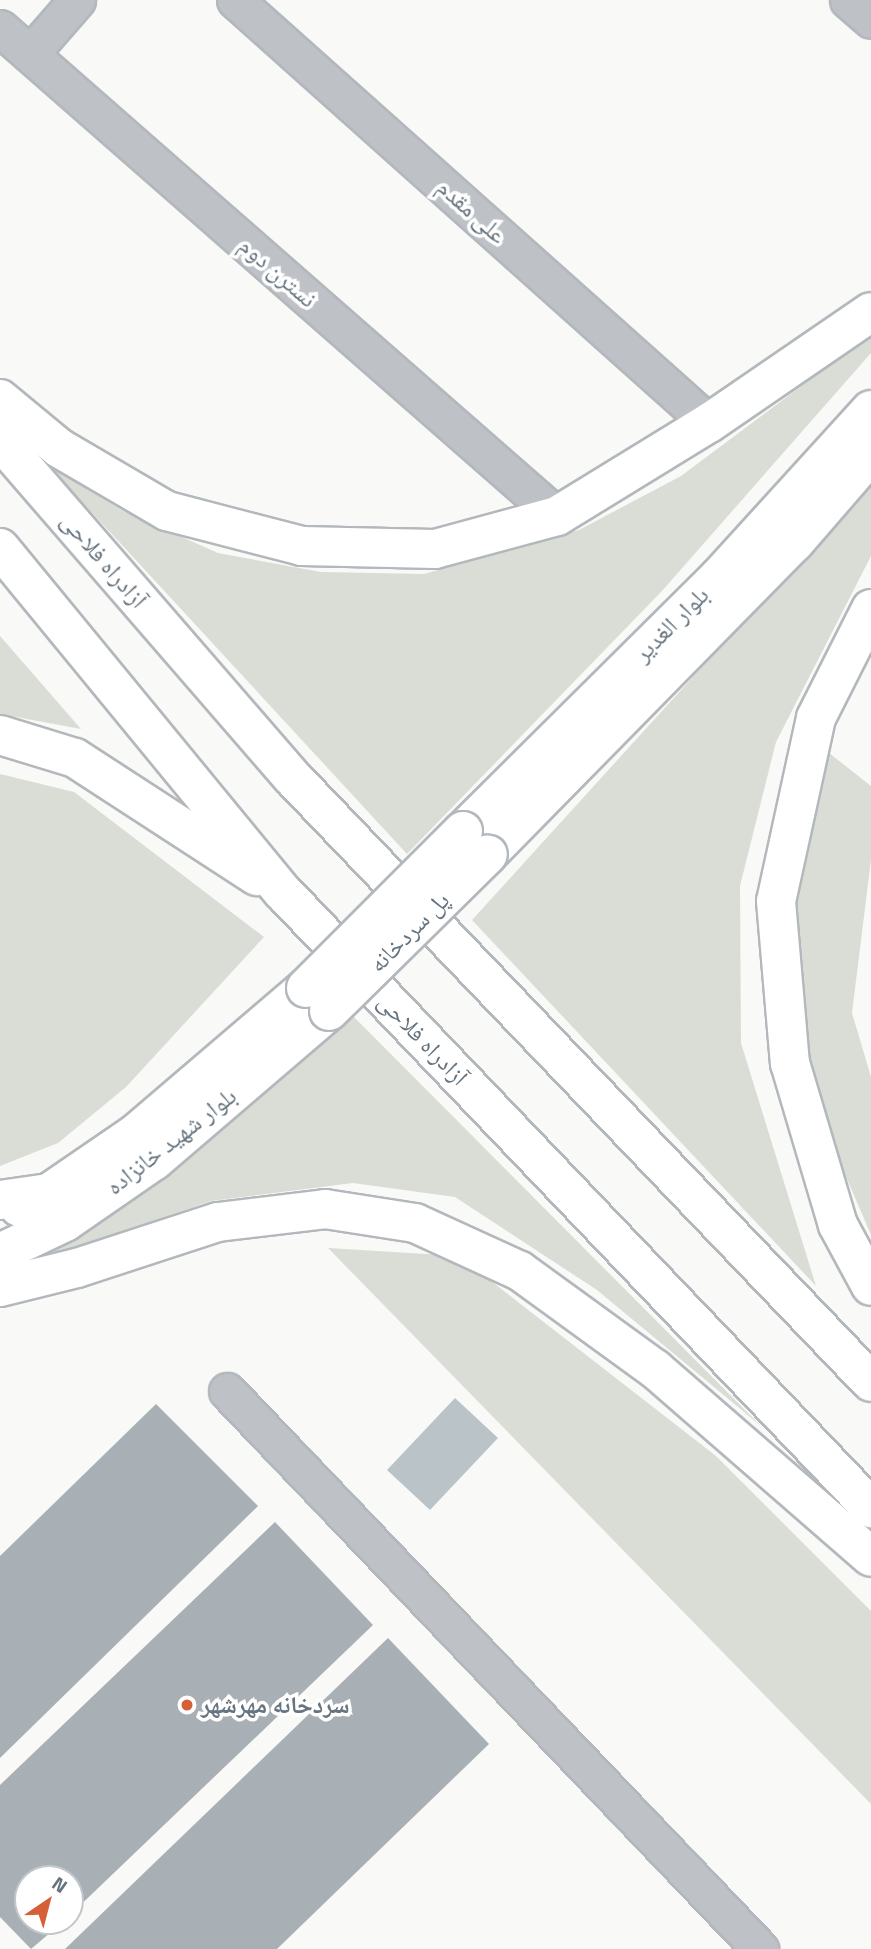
<!DOCTYPE html>
<meta charset="utf-8">
<style>
body{margin:0}
#map{position:relative;width:871px;height:1949px;overflow:hidden;background:#f9f9f7;font-family:"Titillium Web","Noto Naskh Arabic",sans-serif}
div>[style]{position:absolute}
.green>*{inset:0;background:#d9ddd6}
.water>*{inset:0;background:#bac4c8}
.building>*{inset:0;background:#a8b0b5}
.roads{filter:drop-shadow(2px 0 #b3b8bd) drop-shadow(-2px 0 #b3b8bd) drop-shadow(0 2px #b3b8bd) drop-shadow(0 -2px #b3b8bd)}
.street>*{height:35px;margin:-17.5px;padding:0 17.5px;transform-origin:17.5px;border-radius:17.5px;background:#bec2c6}
.secondary>*{height:38px;margin:-19px;padding:0 19px;transform-origin:19px;border-radius:19px;background:#fff}
.highway>*{height:38px;margin:-19px;padding:0 19px;transform-origin:19px;border-radius:19px;background:#fff}
.bridges{filter:drop-shadow(2px 0 #b3b8bd) drop-shadow(-2px 0 #b3b8bd) drop-shadow(0 2px #b3b8bd) drop-shadow(0 -2px #b3b8bd)}
.secondary-bridge>*{height:38px;margin:-19px;padding:0 19px;transform-origin:19px;border-radius:19px;background:#fff}
.dots>*{width:19px;height:19px;translate:-50% -50%;box-sizing:border-box;border:4px solid #fff;border-radius:50%}
span{translate:-50% -50%;white-space:nowrap;text-align:center;line-height:1.15;-webkit-text-stroke:7px #fff;paint-order:stroke}
.street-label{font-size:24px;color:#66747f}
.poi-label{font-size:24px;color:#66747f;font-weight:700}
.left{translate:0 -50%;text-align:left}
.north{position:absolute;left:14px;top:1865px;width:70px;height:70px;box-sizing:border-box;background:#fff;border:2px solid #c2c7cc;border-radius:50%;rotate:35deg;font-size:19px;font-weight:700;line-height:28px;text-align:center;color:#66747f}
.north::after{content:'';display:block;margin:auto;width:24px;height:32px;background:#d75f38;clip-path:polygon(50% 0,100% 100%,50% 72%,0 100%)}
</style>
<div id="map">
<div class="green">
<div style="clip-path:polygon(871px 334px,871px 353px,662px 591px,407px 854px,49px 466px,123px 511px,218px 553px,321px 572px,424px 574px,579px 530px,681px 476px)"></div>
<div style="clip-path:polygon(871px 481px,871px 556px,776px 742px,740px 886px,741px 1043px,816px 1286px,472px 920px)"></div>
<div style="clip-path:polygon(0 636px,81px 729px,0 714px)"></div>
<div style="clip-path:polygon(824px 749px,871px 786px,871px 860px,852px 1013px,871px 1077px,871px 1235px,835px 1151px,804px 1045px,792px 934px,802px 839px)"></div>
<div style="clip-path:polygon(0 774px,74px 792px,264px 937px,126px 1087px,58px 1143px,0 1166px)"></div>
<div style="clip-path:polygon(352px 1015px,761px 1426px,597px 1290px,455px 1197px,353px 1183px,211px 1201px,47px 1257px)"></div>
<div style="clip-path:polygon(328px 1248px,459px 1256px,716px 1456px,871px 1611px,871px 1804px)"></div>
</div>
<div class="water">
<div style="clip-path:polygon(455px 1398px,498px 1438px,430px 1510px,387px 1470px)"></div>
</div>
<div class="building">
<div style="clip-path:polygon(156px 1404px,258px 1506px,0 1758px,0 1556px)"></div>
<div style="clip-path:polygon(275px 1522px,373px 1625px,70px 1915px,70px 1879px,28px 1879px,28px 1921px,64px 1921px,31px 1949px,0 1917px,0 1785px)"></div>
<div style="clip-path:polygon(388px 1638px,489px 1744px,277px 1949px,65px 1949px)"></div>
</div>
<div class="roads">
<div class="street">
<div style="left:235px;top:0;width:635px;rotate:41.75deg"></div>
<div style="left:848px;top:0;width:30px;rotate:41deg"></div>
<div style="left:0;top:28px;width:741px;rotate:41.22deg"></div>
<div style="left:30px;top:54px;width:72px;rotate:-49deg"></div>
<div style="left:227px;top:1391px;width:772px;rotate:46.31deg"></div>
</div>
<div class="secondary">
<div style="left:463px;top:831px;width:359px;rotate:-44.8deg"></div>
<div style="left:718px;top:578px;width:227px;rotate:-47.7deg"></div>
<div style="left:488px;top:854px;width:436px;rotate:-45.5deg"></div>
<div style="left:794px;top:543px;width:118px;rotate:-49.1deg"></div>
<div style="left:19px;top:1207px;width:33px;rotate:-25deg"></div>
<div style="left:49px;top:1193px;width:104px;rotate:-34.5deg"></div>
<div style="left:135px;top:1134px;width:225px;rotate:-40.5deg"></div>
<div style="left:0;top:1253px;width:72px;rotate:-25.5deg"></div>
<div style="left:65px;top:1222px;width:109px;rotate:-34.6deg"></div>
<div style="left:155px;top:1160px;width:229px;rotate:-40.6deg"></div>
</div>
<div class="highway">
<div style="left:0;top:399px;width:77px;rotate:39.7deg"></div>
<div style="left:59px;top:448px;width:125px;rotate:30.3deg"></div>
<div style="left:167px;top:511px;width:139px;rotate:14.5deg"></div>
<div style="left:302px;top:546px;width:133px;rotate:1.3deg"></div>
<div style="left:435px;top:549px;width:126px;rotate:-15.1deg"></div>
<div style="left:557px;top:516px;width:178px;rotate:-31.5deg"></div>
<div style="left:709px;top:423px;width:196px;rotate:-34.4deg"></div>
<div style="left:0;top:440px;width:446px;rotate:49.1deg"></div>
<div style="left:292px;top:777px;width:837px;rotate:46.26deg"></div>
<div style="left:0;top:548px;width:445px;rotate:50.6deg"></div>
<div style="left:283px;top:892px;width:852px;rotate:46.33deg"></div>
<div style="left:871px;top:609px;width:122px;rotate:116.8deg"></div>
<div style="left:816px;top:718px;width:187px;rotate:102.3deg"></div>
<div style="left:776px;top:901px;width:163px;rotate:85.1deg"></div>
<div style="left:790px;top:1063px;width:169px;rotate:73.5deg"></div>
<div style="left:838px;top:1225px;width:69px;rotate:61.6deg"></div>
<div style="left:0;top:735px;width:78px;rotate:17deg"></div>
<div style="left:75px;top:758px;width:217px;rotate:33deg"></div>
<div style="left:0;top:1200px;width:49px;rotate:-8.1deg"></div>
<div style="left:0;top:1287px;width:79px;rotate:-13.9deg"></div>
<div style="left:77px;top:1268px;width:148px;rotate:-18.1deg"></div>
<div style="left:218px;top:1222px;width:108px;rotate:-6.9deg"></div>
<div style="left:325px;top:1209px;width:91px;rotate:8.8deg"></div>
<div style="left:415px;top:1223px;width:115px;rotate:24.6deg"></div>
<div style="left:520px;top:1271px;width:167px;rotate:36deg"></div>
<div style="left:655px;top:1369px;width:286px;rotate:41deg"></div>
</div>
</div>
<div class="bridges">
<div class="secondary-bridge">
<div style="left:306px;top:988px;width:222px;rotate:-45deg"></div>
<div style="left:329px;top:1011px;width:223px;rotate:-44.6deg"></div>
</div>
</div>
<div class="dots">
<div style="left:187px;top:1705px;background:#d75f38"></div>
</div>
<div class="street-label">
<span style="left:472px;top:211px;rotate:42deg">علی مقدم</span>
<span style="left:278px;top:272px;rotate:41deg">نسترن دوم</span>
<span style="left:104px;top:560px;rotate:49deg">آزادراه فلاحی</span>
<span style="left:671px;top:624px;rotate:-45deg">بلوار الغدیر</span>
<span style="left:409px;top:932px;rotate:-45deg">پل سردخانه</span>
<span style="left:423px;top:1039px;rotate:46deg">آزادراه فلاحی</span>
<span style="left:171px;top:1141px;rotate:-38deg">بلوار شهید خانزاده</span>
</div>
<div class="poi-label">
<span class="left" style="left:201px;top:1705px">سردخانه مهرشهر</span>
</div>
<div class="north">N</div>
</div>
